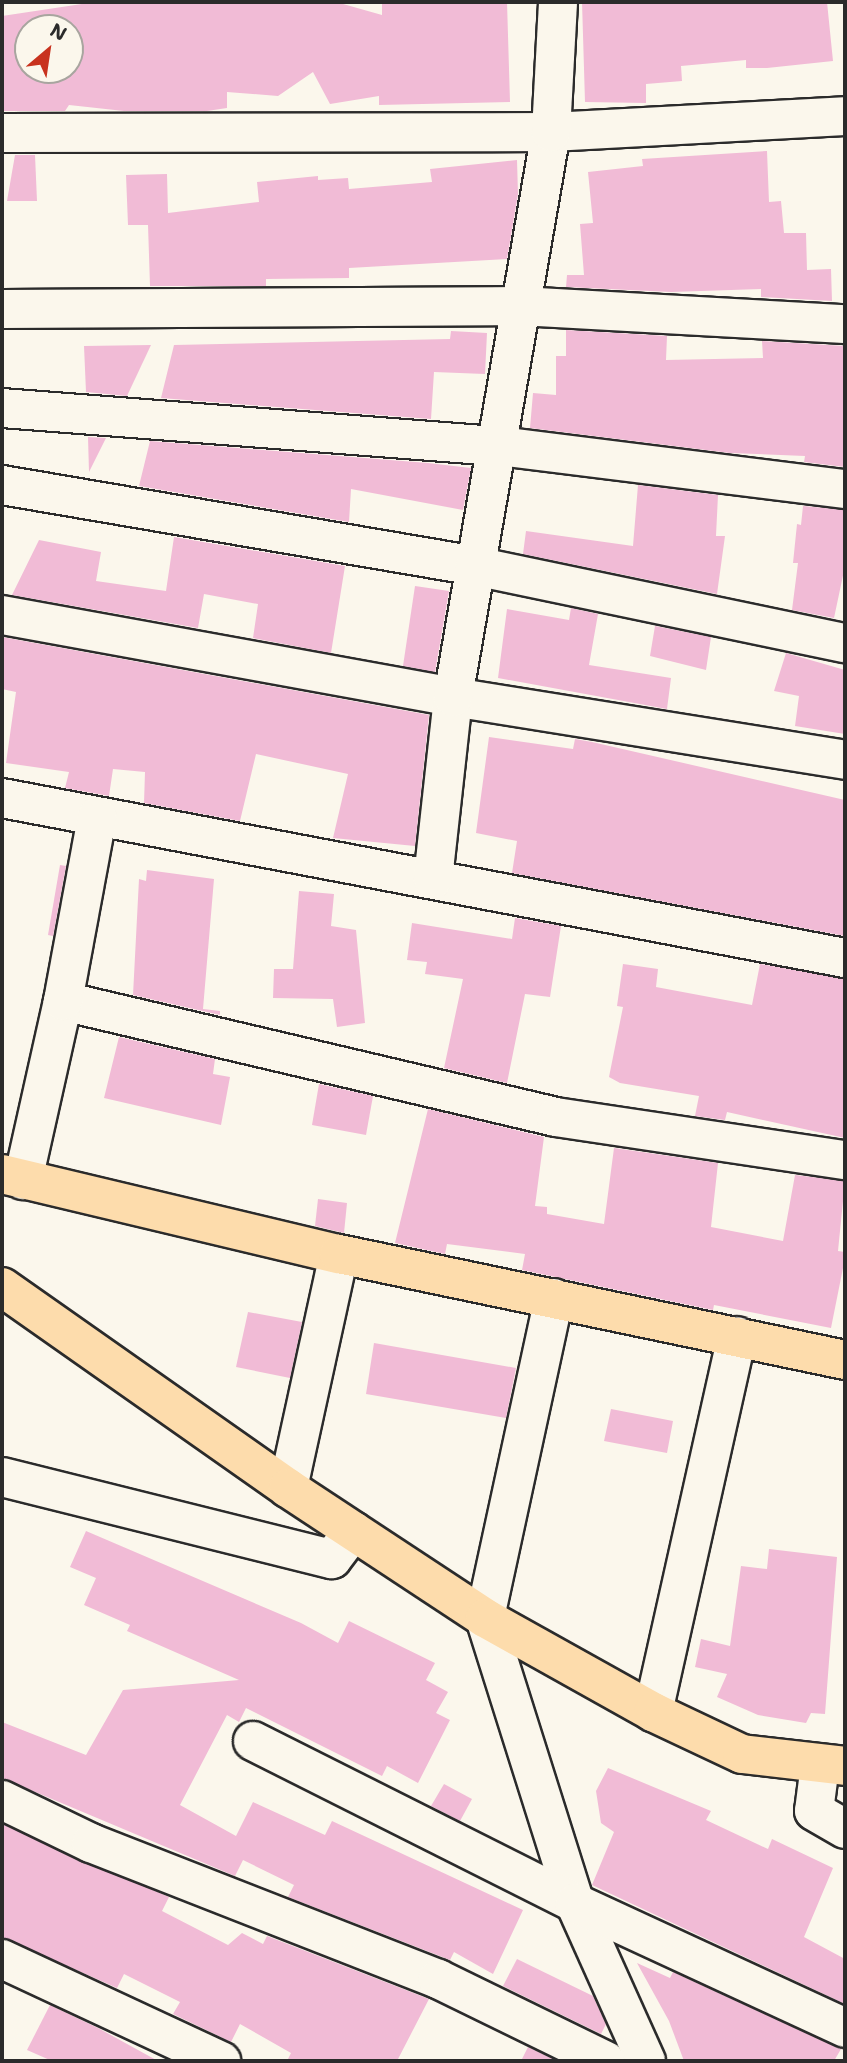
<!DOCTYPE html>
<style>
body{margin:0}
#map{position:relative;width:847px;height:2063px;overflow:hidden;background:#fbf7ec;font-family:"Shantell Sans",sans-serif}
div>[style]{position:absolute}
.building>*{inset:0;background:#f1bbd6}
.roads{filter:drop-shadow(2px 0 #2b2b2b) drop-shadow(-2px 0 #2b2b2b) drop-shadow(0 2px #2b2b2b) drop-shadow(0 -2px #2b2b2b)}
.minor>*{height:38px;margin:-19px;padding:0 19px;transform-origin:19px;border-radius:19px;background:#fbf7ec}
.major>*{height:38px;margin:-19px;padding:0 19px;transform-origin:19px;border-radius:19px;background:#fddcac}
span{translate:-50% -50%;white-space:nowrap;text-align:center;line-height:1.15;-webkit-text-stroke:5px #fbf7ec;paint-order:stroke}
.frame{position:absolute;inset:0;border:4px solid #2b2b2b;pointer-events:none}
.north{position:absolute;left:14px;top:14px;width:70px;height:70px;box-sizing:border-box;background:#fbf7ec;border:2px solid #a8a59f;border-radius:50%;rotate:29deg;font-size:19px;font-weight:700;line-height:28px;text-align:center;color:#2b2b2b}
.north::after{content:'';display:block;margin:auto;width:24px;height:32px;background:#c8321e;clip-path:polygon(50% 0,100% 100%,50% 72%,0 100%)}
</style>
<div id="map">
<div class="building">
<div style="clip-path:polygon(evenodd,95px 2px,336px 2px,382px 15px,382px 2px,507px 2px,510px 102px,379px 105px,379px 96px,330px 104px,313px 72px,278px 96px,227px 92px,227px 108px,207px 111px,124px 111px,69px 105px,65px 111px,2px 111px,2px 16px,95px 2px,28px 28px,70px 28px,70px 70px,28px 70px,28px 28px)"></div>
<div style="clip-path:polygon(582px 2px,827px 2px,833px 61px,767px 68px,746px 68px,746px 60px,681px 66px,682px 81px,646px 84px,646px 103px,585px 102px)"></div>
<div style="clip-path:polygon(767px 151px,769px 202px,781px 201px,784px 233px,806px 233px,807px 270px,831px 269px,832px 301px,761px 297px,761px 289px,671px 292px,566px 287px,567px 275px,584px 275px,580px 224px,593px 223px,588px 172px,643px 166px,642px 159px)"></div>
<div style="clip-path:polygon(15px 155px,35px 155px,37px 201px,7px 201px)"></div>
<div style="clip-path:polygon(517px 160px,518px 194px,507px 259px,349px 268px,349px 278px,266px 279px,266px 286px,150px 286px,148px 225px,128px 225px,126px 175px,167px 174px,168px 213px,259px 202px,257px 182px,318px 176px,318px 180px,348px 178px,349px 189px,432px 182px,430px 169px)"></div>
<div style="clip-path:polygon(566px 330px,667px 336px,666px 360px,763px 358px,762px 341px,845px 346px,845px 467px,804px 462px,805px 456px,730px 453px,530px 428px,533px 393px,556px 395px,556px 356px,566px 356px)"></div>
<div style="clip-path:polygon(451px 331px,487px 333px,485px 374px,434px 372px,431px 419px,161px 398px,174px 345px,450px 339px)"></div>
<div style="clip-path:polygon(151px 345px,127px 396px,86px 392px,84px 346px)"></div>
<div style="clip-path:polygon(88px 437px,106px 438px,89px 472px)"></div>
<div style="clip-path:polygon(150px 441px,428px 463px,471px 468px,463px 510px,351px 489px,349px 522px,139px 486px)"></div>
<div style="clip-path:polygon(638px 485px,718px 495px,716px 536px,725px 536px,717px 594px,523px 554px,526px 531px,633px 546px)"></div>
<div style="clip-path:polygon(803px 506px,845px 510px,845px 566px,834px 618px,792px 610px,798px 563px,793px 563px,797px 524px,801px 525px)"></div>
<div style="clip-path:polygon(174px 537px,345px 566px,331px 653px,253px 638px,258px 604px,204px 594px,198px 628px,12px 595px,39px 540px,101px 552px,96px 581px,166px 591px)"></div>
<div style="clip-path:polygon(415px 586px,449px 591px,435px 672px,403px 666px)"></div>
<div style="clip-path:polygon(571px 608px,598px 614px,589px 665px,671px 678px,667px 709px,498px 678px,507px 609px,569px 620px)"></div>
<div style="clip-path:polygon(655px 626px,711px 637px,706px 670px,650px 656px)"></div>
<div style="clip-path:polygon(2px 637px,429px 715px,415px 846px,333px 838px,348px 774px,256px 754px,240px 821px,144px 803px,145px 772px,113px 769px,109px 796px,65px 788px,69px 772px,6px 763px,16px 692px,2px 689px)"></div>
<div style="clip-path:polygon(786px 653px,845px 670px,845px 734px,795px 726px,799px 696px,774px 691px)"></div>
<div style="clip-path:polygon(489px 737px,573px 749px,575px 739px,592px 742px,845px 800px,845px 936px,512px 873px,517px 841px,476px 833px)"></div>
<div style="clip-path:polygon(60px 865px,66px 866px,53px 936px,48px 935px)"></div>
<div style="clip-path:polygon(147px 870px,214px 879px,203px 1009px,220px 1011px,220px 1015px,133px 995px,139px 879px,146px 881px)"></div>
<div style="clip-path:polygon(299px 891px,334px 894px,331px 926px,356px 930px,365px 1023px,337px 1027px,333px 999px,273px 998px,274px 969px,293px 969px)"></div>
<div style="clip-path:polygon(515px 918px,561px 926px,550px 997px,525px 994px,507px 1083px,444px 1068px,463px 979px,425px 974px,427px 962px,407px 960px,412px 923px,512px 939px)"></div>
<div style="clip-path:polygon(623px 964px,658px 969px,656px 987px,752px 1005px,760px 964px,845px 979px,845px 1138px,727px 1112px,725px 1120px,695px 1116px,699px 1096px,620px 1083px,609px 1077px,623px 1007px,617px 1006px)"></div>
<div style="clip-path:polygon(119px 1037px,215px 1059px,213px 1074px,230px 1077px,221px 1125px,104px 1098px)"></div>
<div style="clip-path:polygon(319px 1084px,373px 1096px,366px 1135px,312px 1125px)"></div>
<div style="clip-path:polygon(428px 1109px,544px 1137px,535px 1206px,547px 1207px,547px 1214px,604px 1224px,614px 1148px,718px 1163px,711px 1227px,783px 1241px,795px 1175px,845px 1181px,838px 1251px,845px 1252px,845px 1258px,831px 1328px,714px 1305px,713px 1310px,522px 1270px,525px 1254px,447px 1244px,445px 1254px,395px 1243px)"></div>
<div style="clip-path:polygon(318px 1199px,347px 1203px,344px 1233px,315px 1226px)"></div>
<div style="clip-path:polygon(248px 1312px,302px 1322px,290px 1378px,236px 1367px)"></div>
<div style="clip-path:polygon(374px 1343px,516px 1368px,506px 1418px,366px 1394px)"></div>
<div style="clip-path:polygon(611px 1409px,673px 1421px,667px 1453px,604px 1441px)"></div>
<div style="clip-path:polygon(86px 1531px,301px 1623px,338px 1643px,349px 1621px,435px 1663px,426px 1680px,448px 1692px,436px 1713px,450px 1720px,418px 1783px,387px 1766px,382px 1776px,246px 1708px,239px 1722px,227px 1715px,180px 1805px,236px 1836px,253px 1802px,325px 1835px,332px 1821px,523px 1910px,493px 1974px,454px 1952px,450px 1960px,288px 1897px,294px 1885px,243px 1860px,235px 1876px,2px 1778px,2px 1722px,86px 1755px,123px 1690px,239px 1680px,127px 1631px,130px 1625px,84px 1605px,96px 1578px,70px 1567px)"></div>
<div style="clip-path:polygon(769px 1549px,837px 1557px,825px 1714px,811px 1713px,806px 1723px,758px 1715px,717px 1697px,727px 1674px,695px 1667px,701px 1639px,730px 1646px,741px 1566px,767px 1569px)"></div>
<div style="clip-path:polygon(608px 1768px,711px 1811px,706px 1820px,768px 1849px,772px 1839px,833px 1868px,804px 1937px,845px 1959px,845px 2004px,592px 1885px,614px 1832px,601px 1823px,596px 1791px)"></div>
<div style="clip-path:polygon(444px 1784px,472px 1799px,460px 1821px,431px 1806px)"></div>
<div style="clip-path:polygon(2px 1824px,169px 1897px,162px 1911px,228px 1945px,242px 1933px,263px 1944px,267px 1936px,429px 1999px,397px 2061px,287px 2061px,291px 2053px,240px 2024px,231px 2042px,173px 2014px,180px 2002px,124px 1974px,117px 1988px,2px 1937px)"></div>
<div style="clip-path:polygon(517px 1959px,593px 1996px,606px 2024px,601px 2034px,503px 1986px)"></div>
<div style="clip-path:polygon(637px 1963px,670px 1978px,673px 1972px,841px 2049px,834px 2061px,684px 2061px,669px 2021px)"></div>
<div style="clip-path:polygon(50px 2005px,98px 2028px,158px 2061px,52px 2061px,27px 2050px)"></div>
<div style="clip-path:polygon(528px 2047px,557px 2061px,521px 2061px)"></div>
</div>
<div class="roads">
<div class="minor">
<div style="left:2px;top:133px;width:549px;rotate:-0.1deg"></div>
<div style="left:551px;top:132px;width:294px;rotate:-3.1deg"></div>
<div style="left:2px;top:309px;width:518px;rotate:-0.33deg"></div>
<div style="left:520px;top:306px;width:325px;rotate:3.2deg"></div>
<div style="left:2px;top:408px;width:498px;rotate:4.4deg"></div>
<div style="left:499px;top:446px;width:349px;rotate:7.1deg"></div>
<div style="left:2px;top:485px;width:480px;rotate:9.7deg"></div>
<div style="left:475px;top:566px;width:378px;rotate:11.8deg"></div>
<div style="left:2px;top:615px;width:458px;rotate:10.3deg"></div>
<div style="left:453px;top:697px;width:397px;rotate:9.1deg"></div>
<div style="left:2px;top:798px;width:858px;rotate:10.75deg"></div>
<div style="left:433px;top:879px;width:183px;rotate:-83.7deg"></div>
<div style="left:453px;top:697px;width:573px;rotate:-80.16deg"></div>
<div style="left:551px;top:132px;width:130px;rotate:-86.9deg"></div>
<div style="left:63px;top:1001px;width:506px;rotate:13.24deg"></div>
<div style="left:556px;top:1117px;width:292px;rotate:8.5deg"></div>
<div style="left:23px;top:1180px;width:183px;rotate:-77.4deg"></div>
<div style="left:63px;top:1001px;width:187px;rotate:-79.5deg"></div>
<div style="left:554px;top:1298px;width:327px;rotate:102.2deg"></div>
<div style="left:485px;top:1618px;width:299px;rotate:72.5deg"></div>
<div style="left:575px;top:1903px;width:173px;rotate:65.8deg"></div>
<div style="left:2px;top:1477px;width:340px;rotate:14deg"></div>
<div style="left:332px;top:1559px;width:35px;rotate:-53deg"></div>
<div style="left:288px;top:1488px;width:239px;rotate:-77.7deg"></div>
<div style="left:653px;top:1712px;width:385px;rotate:-77.4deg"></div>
<div style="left:253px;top:1741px;width:360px;rotate:26.7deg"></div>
<div style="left:575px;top:1903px;width:298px;rotate:24.8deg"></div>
<div style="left:820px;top:1765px;width:46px;rotate:97.4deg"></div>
<div style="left:814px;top:1811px;width:36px;rotate:30deg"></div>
<div style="left:2px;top:1800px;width:99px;rotate:25.8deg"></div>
<div style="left:91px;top:1843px;width:373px;rotate:21.4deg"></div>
<div style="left:438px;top:1979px;width:187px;rotate:26deg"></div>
<div style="left:2px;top:1959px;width:242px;rotate:25deg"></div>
</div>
<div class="major">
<div style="left:2px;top:1174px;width:346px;rotate:13.4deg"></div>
<div style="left:339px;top:1254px;width:517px;rotate:11.83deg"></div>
<div style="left:2px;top:1287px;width:350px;rotate:35.1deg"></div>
<div style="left:288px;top:1488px;width:236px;rotate:33.4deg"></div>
<div style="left:485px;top:1618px;width:193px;rotate:29.2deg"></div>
<div style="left:653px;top:1712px;width:98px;rotate:25.3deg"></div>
<div style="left:742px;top:1754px;width:104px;rotate:6.6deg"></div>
</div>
</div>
<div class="frame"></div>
<div class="north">N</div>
</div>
